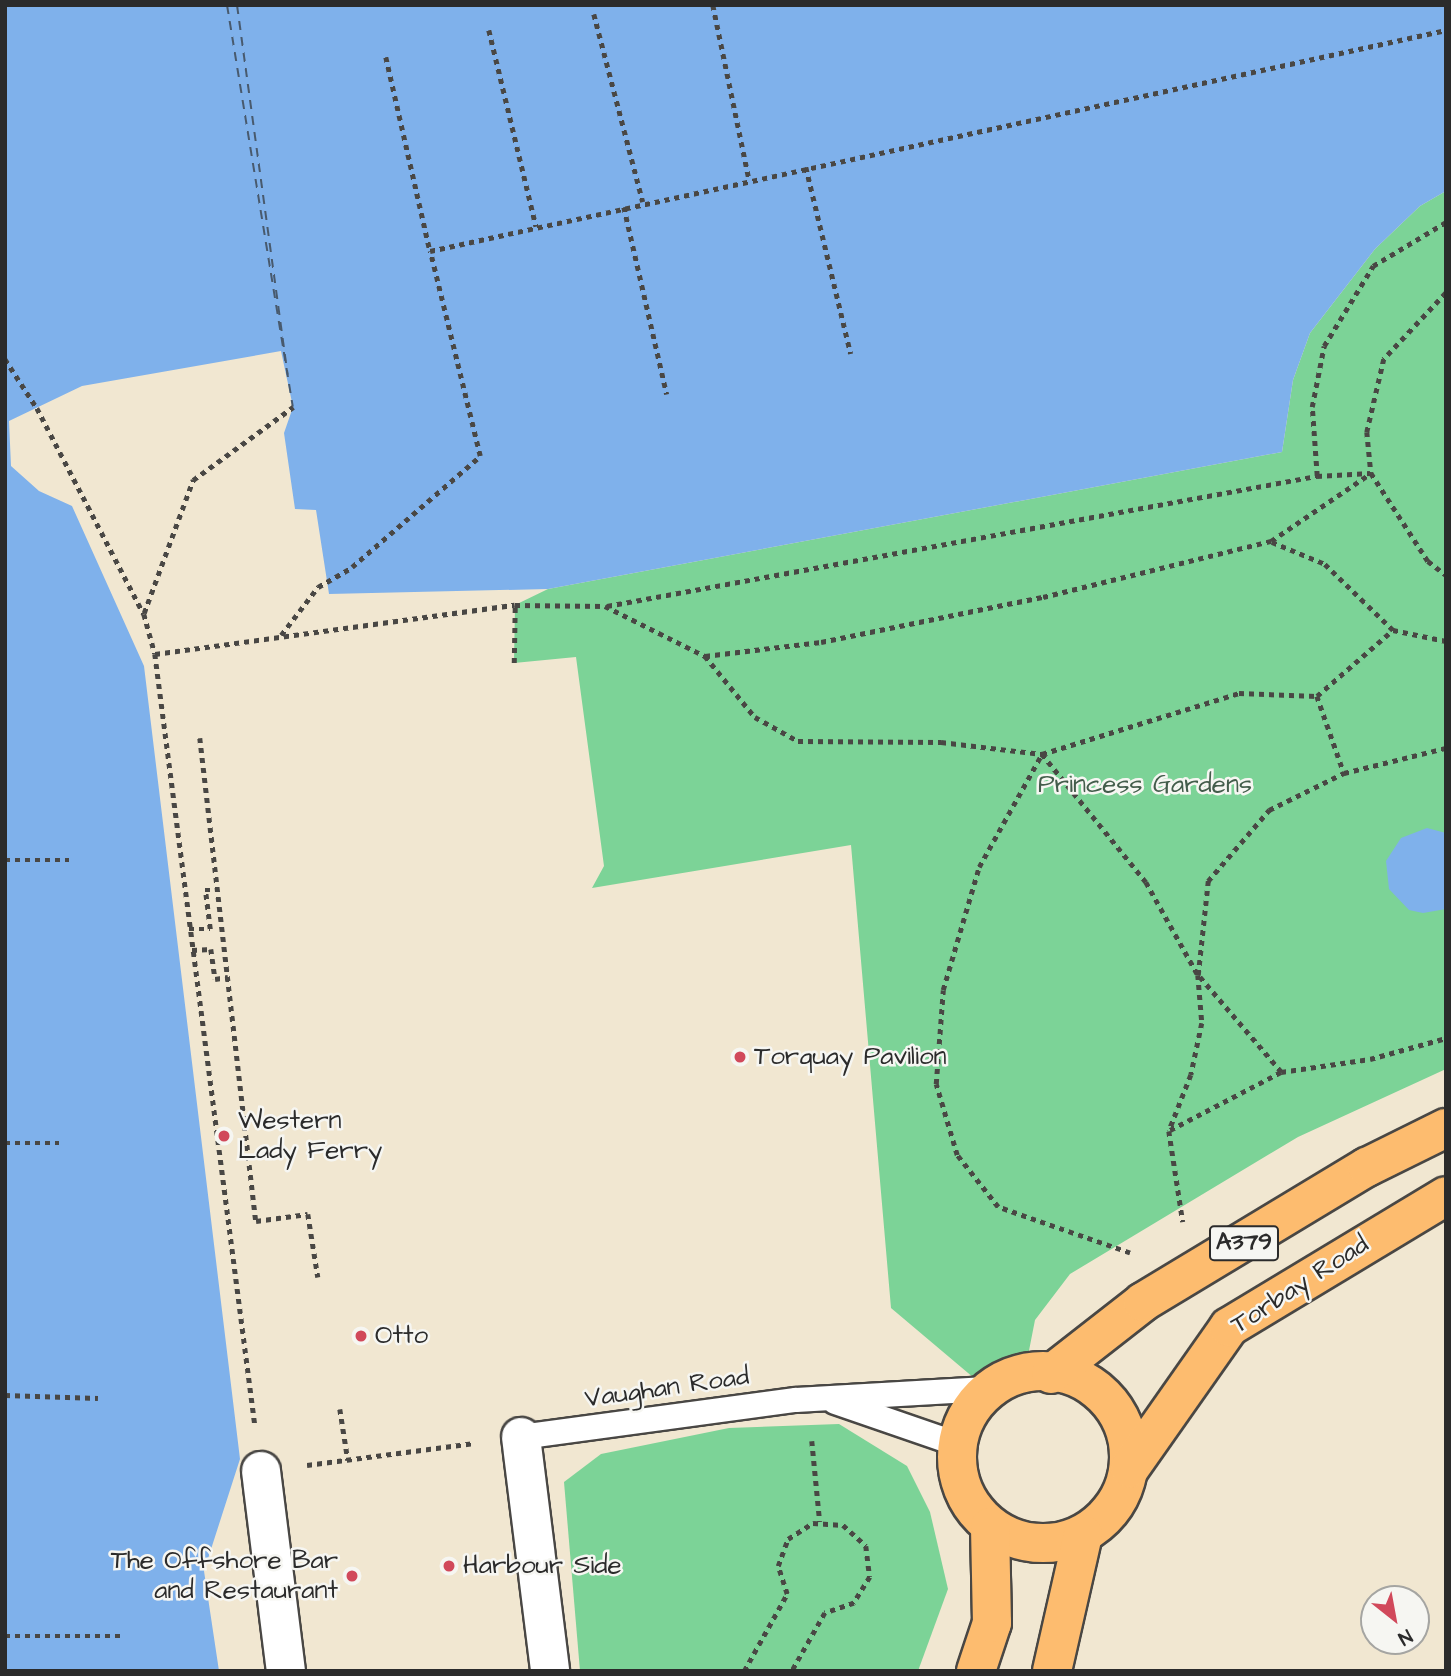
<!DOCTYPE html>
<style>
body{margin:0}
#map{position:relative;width:1451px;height:1676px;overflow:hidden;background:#f1e7d1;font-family:"Architects Daughter",sans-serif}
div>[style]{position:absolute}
.green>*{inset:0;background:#7cd397}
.water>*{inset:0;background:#7fb1eb}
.ferry>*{height:2px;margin-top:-1px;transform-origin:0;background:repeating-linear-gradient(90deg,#485a6e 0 9px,transparent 0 16px)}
.path>*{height:4.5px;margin-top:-2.25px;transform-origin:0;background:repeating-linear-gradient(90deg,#494744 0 5px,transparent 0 10px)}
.roads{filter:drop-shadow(2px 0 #494744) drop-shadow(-2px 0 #494744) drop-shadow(0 2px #494744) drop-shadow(0 -2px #494744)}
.lane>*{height:24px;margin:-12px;padding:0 12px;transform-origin:12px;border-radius:12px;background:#fff}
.street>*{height:38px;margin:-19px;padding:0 19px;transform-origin:19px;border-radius:19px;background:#fff}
.primary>*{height:38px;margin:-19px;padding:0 19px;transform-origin:19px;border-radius:19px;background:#fdbc6f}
.primary>.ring{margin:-19px;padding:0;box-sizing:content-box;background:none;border:38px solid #fdbc6f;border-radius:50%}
.dots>*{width:19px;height:19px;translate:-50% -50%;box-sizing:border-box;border:4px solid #f6f6f2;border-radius:50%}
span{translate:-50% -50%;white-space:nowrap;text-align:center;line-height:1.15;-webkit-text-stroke:5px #f6f6f2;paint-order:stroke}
.shield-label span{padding:2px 5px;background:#f6f6f2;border:2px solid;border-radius:5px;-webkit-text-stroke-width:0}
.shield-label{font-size:24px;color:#2b2b2b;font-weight:700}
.park-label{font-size:26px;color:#435d4b}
.poi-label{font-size:26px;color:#2b2b2b}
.left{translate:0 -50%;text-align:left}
.right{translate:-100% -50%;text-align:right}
.street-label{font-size:26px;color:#2b2b2b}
.frame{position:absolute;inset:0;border:7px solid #2b2b2b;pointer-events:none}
.north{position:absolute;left:1360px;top:1585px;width:70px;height:70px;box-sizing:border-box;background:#f6f6f2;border:2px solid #a5a5a2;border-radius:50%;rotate:149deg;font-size:19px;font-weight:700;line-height:28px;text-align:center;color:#2b2b2b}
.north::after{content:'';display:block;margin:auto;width:24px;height:32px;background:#d1495b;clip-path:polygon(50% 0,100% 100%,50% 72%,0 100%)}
</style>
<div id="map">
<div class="green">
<div style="clip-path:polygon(1446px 191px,1446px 1069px,1298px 1137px,1070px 1274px,1035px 1320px,1025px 1371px,987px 1389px,891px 1308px,851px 845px,592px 888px,604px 866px,576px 657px,514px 663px,515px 605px,548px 589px,1282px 452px,1293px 380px,1310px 333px,1375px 249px,1420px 206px)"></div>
<div style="clip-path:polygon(839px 1424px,907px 1466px,930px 1512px,948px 1589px,918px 1671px,580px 1671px,564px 1482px,601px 1454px,729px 1428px)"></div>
</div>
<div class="water">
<div style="clip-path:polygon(5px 5px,1446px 5px,1446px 191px,1420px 206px,1375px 249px,1310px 333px,1293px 380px,1282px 452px,548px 589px,329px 594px,316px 510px,295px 509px,284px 433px,293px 407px,281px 351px,82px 386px,9px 421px,11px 466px,39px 491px,72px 506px,144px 666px,240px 1459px,204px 1571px,219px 1671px,5px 1671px)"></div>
<div style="clip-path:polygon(1427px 828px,1446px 833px,1446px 909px,1423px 913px,1409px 910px,1389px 889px,1386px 861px,1401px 838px)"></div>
</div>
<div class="ferry">
<div style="left:227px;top:5px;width:407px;rotate:80.7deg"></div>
<div style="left:237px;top:5px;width:373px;rotate:82.2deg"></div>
</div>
<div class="path">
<div style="left:713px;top:5px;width:178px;rotate:78.3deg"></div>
<div style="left:594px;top:14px;width:194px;rotate:75.4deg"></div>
<div style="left:489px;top:30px;width:202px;rotate:76.5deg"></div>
<div style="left:386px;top:57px;width:199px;rotate:77.2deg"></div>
<div style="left:806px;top:167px;width:192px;rotate:76.5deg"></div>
<div style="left:624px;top:207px;width:192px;rotate:77.1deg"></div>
<div style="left:1446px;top:293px;width:91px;rotate:133.2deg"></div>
<div style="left:1384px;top:359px;width:75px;rotate:103.1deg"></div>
<div style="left:1367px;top:432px;width:41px;rotate:84.4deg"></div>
<div style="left:1371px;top:473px;width:105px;rotate:57.1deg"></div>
<div style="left:1428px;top:561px;width:23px;rotate:38deg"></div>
<div style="left:5px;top:359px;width:59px;rotate:56.9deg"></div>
<div style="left:37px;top:408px;width:232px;rotate:62.6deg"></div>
<div style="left:144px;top:614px;width:41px;rotate:74.6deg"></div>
<div style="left:155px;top:654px;width:777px;rotate:82.61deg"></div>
<div style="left:1317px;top:476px;width:69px;rotate:-94.1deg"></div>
<div style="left:1312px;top:407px;width:62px;rotate:-78.9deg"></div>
<div style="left:1324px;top:346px;width:94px;rotate:-58.5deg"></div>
<div style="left:1373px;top:266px;width:85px;rotate:-31.1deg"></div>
<div style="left:1272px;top:542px;width:57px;rotate:22.5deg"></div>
<div style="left:1325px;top:564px;width:95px;rotate:44.1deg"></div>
<div style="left:1393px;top:630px;width:54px;rotate:11.7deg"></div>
<div style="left:607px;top:606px;width:722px;rotate:-10.38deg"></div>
<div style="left:1317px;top:476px;width:53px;rotate:-3.2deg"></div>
<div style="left:144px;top:613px;width:142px;rotate:-69.8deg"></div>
<div style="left:193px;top:480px;width:124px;rotate:-36.1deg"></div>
<div style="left:281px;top:635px;width:61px;rotate:-52.4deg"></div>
<div style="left:318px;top:587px;width:39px;rotate:-30deg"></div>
<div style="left:352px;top:567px;width:169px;rotate:-40.9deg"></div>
<div style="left:480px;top:456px;width:211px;rotate:-103.7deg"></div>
<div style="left:430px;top:251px;width:1040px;rotate:-12.27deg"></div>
<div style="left:155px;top:654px;width:363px;rotate:-7.8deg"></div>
<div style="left:515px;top:605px;width:90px;rotate:0.6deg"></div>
<div style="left:605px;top:606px;width:112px;rotate:26.6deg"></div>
<div style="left:705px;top:656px;width:117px;rotate:-6.9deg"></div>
<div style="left:821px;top:642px;width:227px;rotate:-11.5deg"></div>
<div style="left:1043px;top:597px;width:235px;rotate:-13.8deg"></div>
<div style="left:1271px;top:541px;width:121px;rotate:-34.2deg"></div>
<div style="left:705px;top:656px;width:79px;rotate:50.7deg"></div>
<div style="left:755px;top:717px;width:49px;rotate:29.2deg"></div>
<div style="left:798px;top:741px;width:143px;rotate:0.4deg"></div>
<div style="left:941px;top:742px;width:102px;rotate:6.8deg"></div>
<div style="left:1042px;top:754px;width:165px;rotate:50.9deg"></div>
<div style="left:1146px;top:882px;width:107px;rotate:60.8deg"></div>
<div style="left:1198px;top:975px;width:48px;rotate:85.2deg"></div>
<div style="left:1202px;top:1023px;width:53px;rotate:101.9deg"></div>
<div style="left:1191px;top:1075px;width:60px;rotate:111.4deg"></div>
<div style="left:1169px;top:1131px;width:92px;rotate:81.3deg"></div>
<div style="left:514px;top:663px;width:58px;rotate:-89deg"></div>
<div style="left:1317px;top:696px;width:82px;rotate:70.7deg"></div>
<div style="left:200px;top:738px;width:486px;rotate:83.4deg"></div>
<div style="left:256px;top:1221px;width:52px;rotate:-7.7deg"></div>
<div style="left:308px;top:1214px;width:64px;rotate:81deg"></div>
<div style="left:5px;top:860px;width:64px"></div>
<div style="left:189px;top:929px;width:21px"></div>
<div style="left:210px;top:929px;width:39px;rotate:-97deg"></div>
<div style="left:205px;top:890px;width:13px"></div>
<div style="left:192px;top:950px;width:19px;rotate:-3deg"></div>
<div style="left:211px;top:949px;width:30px;rotate:82deg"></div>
<div style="left:215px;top:979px;width:13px;rotate:-9deg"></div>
<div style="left:1281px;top:1072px;width:90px;rotate:-8.3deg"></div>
<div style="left:1370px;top:1059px;width:79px;rotate:-15.4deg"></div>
<div style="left:1170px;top:1130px;width:125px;rotate:-27.6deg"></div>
<div style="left:1281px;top:1072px;width:128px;rotate:-130.6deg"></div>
<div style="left:1198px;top:975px;width:95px;rotate:-83.9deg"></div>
<div style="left:1208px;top:881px;width:94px;rotate:-49.3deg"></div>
<div style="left:1269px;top:810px;width:84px;rotate:-26.3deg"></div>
<div style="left:1344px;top:773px;width:105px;rotate:-13.8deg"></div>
<div style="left:5px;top:1143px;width:54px"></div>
<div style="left:1130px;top:1253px;width:140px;rotate:-160.8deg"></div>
<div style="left:998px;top:1207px;width:66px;rotate:-128.3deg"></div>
<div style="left:957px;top:1155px;width:74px;rotate:-106.5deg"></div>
<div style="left:936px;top:1084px;width:94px;rotate:-85.7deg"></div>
<div style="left:943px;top:990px;width:128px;rotate:-73.7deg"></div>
<div style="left:979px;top:867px;width:129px;rotate:-60.9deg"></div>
<div style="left:1042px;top:754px;width:206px;rotate:-17.2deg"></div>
<div style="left:1239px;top:693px;width:78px;rotate:2.2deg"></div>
<div style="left:1317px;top:696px;width:101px;rotate:-41deg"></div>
<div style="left:5px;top:1395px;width:93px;rotate:1.8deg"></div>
<div style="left:340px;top:1409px;width:52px;rotate:81.1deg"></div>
<div style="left:812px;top:1441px;width:81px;rotate:84.4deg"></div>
<div style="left:307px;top:1465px;width:169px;rotate:-7.5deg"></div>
<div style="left:5px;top:1636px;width:116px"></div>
<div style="left:744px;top:1671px;width:88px;rotate:-60.8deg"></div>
<div style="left:787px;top:1594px;width:29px;rotate:-108deg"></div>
<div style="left:778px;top:1566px;width:29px;rotate:-70deg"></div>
<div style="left:788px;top:1539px;width:30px;rotate:-33deg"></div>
<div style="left:813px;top:1523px;width:30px;rotate:4deg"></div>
<div style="left:843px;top:1525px;width:31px;rotate:42deg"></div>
<div style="left:866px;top:1546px;width:31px;rotate:83deg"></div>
<div style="left:870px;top:1577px;width:31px;rotate:122deg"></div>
<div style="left:854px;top:1603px;width:31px;rotate:161deg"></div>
<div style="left:825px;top:1613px;width:67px;rotate:119.6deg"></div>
</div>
<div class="roads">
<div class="lane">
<div style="left:835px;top:1402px;width:129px;rotate:19deg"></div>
<div style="left:521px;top:1437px;width:277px;rotate:-7.7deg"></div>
<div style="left:796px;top:1400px;width:191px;rotate:-3.3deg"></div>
</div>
<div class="street">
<div style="left:521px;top:1437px;width:236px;rotate:82.9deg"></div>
<div style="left:261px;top:1471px;width:202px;rotate:82.9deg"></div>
</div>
<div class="primary">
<div class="ring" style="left:957px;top:1371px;width:134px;height:134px"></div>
<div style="left:1051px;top:1374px;width:117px;rotate:-38deg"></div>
<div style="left:1143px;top:1302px;width:262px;rotate:-31.1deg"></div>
<div style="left:1367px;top:1167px;width:88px;rotate:-26.3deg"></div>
<div style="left:1130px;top:1468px;width:172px;rotate:-54.9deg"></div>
<div style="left:1229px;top:1327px;width:253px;rotate:-31.1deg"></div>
<div style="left:976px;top:1671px;width:51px;rotate:-71.6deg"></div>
<div style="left:992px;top:1623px;width:96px;rotate:-91.2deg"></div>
<div style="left:1052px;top:1671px;width:140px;rotate:-77.2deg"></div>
</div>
</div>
<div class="dots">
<div style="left:740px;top:1057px;background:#d1495b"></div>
<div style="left:224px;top:1136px;background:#d1495b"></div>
<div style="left:361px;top:1336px;background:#d1495b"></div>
<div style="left:449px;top:1566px;background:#d1495b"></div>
<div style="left:352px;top:1576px;background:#d1495b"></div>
</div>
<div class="shield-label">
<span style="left:1244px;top:1243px">A379</span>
</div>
<div class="park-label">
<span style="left:1145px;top:785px">Princess Gardens</span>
</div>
<div class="poi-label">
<span class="left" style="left:754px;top:1057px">Torquay Pavilion</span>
<span class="left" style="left:238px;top:1136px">Western<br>Lady Ferry</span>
<span class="left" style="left:375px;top:1336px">Otto</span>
<span class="right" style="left:338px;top:1576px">The Offshore Bar<br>and Restaurant</span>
<span class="left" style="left:463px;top:1566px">Harbour Side</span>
</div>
<div class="street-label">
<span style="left:1300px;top:1285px;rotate:-33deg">Torbay Road</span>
<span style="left:667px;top:1388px;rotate:-8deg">Vaughan Road</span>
</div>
<div class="frame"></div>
<div class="north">N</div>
</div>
